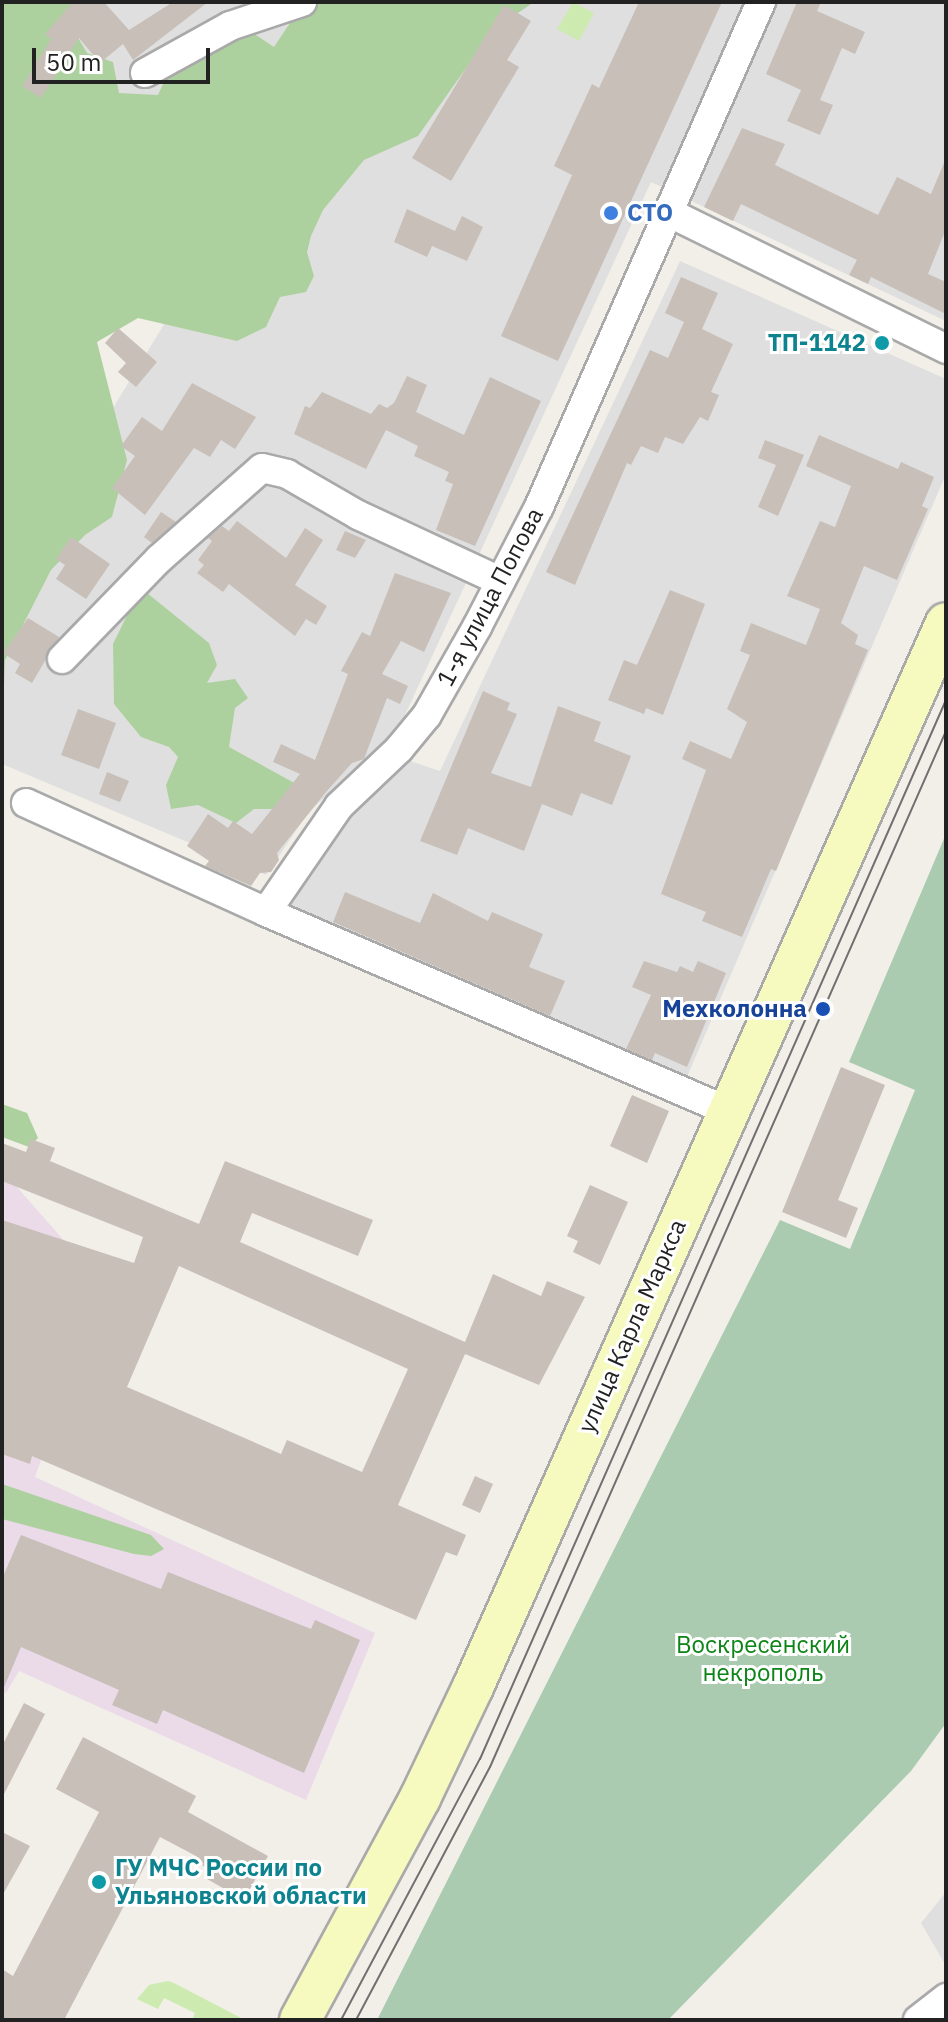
<!DOCTYPE html>
<meta charset="utf-8">
<style>
body{margin:0}
#map{position:relative;width:948px;height:2022px;overflow:hidden;background:#f2efe9;font-family:"IBM Plex Sans",sans-serif}
div>[style]{position:absolute}
.residential>*{inset:0;background:#e0dfdf}
.industrial>*{inset:0;background:#ebdbe8}
.grass>*{inset:0;background:#cdebb0}
.forest>*{inset:0;background:#add19e}
.cemetery>*{inset:0;background:#aacbaf}
.building>*{inset:0;background:#c7bfb8}
.roads{filter:drop-shadow(2px 0 #a9a9a9) drop-shadow(-2px 0 #a9a9a9) drop-shadow(0 2px #a9a9a9) drop-shadow(0 -2px #a9a9a9)}
.minor>*{height:28px;margin:-14px;padding:0 14px;transform-origin:14px;border-radius:14px;background:#fff}
.secondary>*{height:40px;margin:-20px;padding:0 20px;transform-origin:20px;border-radius:20px;background:#f7fabf}
.tram>*{height:2px;margin:-1px;padding:0 1px;transform-origin:1px;border-radius:1px;background:#707070}
.dots>*{width:22px;height:22px;translate:-50% -50%;box-sizing:border-box;border:4px solid #fff;border-radius:50%}
span{translate:-50% -50%;white-space:nowrap;text-align:center;line-height:1.15;-webkit-text-stroke:6px #fff;paint-order:stroke}
.shop-label{font-size:24px;color:#366cbe;font-weight:700}
.left{translate:0 -50%;text-align:left}
.culture-label{font-size:24px;color:#0d838f;font-weight:700}
.right{translate:-100% -50%;text-align:right}
.street-label{font-size:24px;color:#222}
.transit-label{font-size:24px;color:#164399;font-weight:700}
.park-label{font-size:24px;color:#0c8416}
.frame{position:absolute;inset:0;border:4px solid #222;pointer-events:none}
.scale{position:absolute;left:32px;top:48px;width:178px;height:36px;box-sizing:border-box;border:4px solid #222;border-top:0;padding-left:10px;font-size:24px;line-height:28px;white-space:nowrap;color:#222;-webkit-text-stroke:6px #fff;paint-order:stroke}
</style>
<div id="map">
<div class="residential">
<div style="clip-path:polygon(2px 2px,946px 2px,946px 321px,651px 182px,399px 728px,308px 813px,266px 875px,2px 764px,2px 609px,30px 544px,199px 267px)"></div>
<div style="clip-path:polygon(680px 261px,946px 379px,946px 474px,683px 1086px,292px 919px,290px 904px,356px 797px,401px 758px,440px 771px)"></div>
<div style="clip-path:polygon(946px 1892px,946px 1966px,921px 1923px)"></div>
</div>
<div class="industrial">
<div style="clip-path:polygon(2px 1170px,104px 1286px,35px 1477px,375px 1633px,306px 1800px,19px 1671px,6px 1693px,2px 1692px)"></div>
</div>
<div class="grass">
<div style="clip-path:polygon(573px 2px,594px 13px,579px 41px,557px 29px)"></div>
<div style="clip-path:polygon(168px 1981px,174px 1983px,245px 2020px,192px 2020px,195px 2013px,164px 1998px,158px 2009px,137px 1999px,149px 1985px)"></div>
</div>
<div class="forest">
<div style="clip-path:polygon(2px 2px,78px 2px,66px 17px,87px 53px,113px 62px,119px 93px,158px 95px,174px 60px,247px 29px,274px 47px,292px 20px,318px 2px,534px 2px,493px 30px,418px 136px,364px 160px,323px 210px,311px 236px,307px 252px,314px 276px,306px 292px,280px 297px,266px 327px,237px 341px,138px 318px,97px 342px,127px 460px,112px 517px,85px 535px,51px 570px,5px 660px,2px 739px)"></div>
<div style="clip-path:polygon(147px 593px,209px 643px,217px 665px,207px 683px,235px 679px,248px 698px,235px 708px,229px 747px,298px 785px,282px 809px,254px 809px,236px 823px,198px 805px,171px 809px,166px 785px,178px 757px,169px 747px,141px 737px,114px 704px,113px 644px,136px 597px)"></div>
<div style="clip-path:polygon(2px 1104px,27px 1113px,38px 1138px,29px 1147px,2px 1137px)"></div>
<div style="clip-path:polygon(2px 1484px,151px 1535px,164px 1549px,151px 1556px,134px 1554px,2px 1519px)"></div>
</div>
<div class="cemetery">
<div style="clip-path:polygon(946px 834px,946px 1723px,911px 1771px,668px 2020px,377px 2020px,780px 1220px,850px 1249px,915px 1090px,849px 1062px)"></div>
</div>
<div class="building">
<div style="clip-path:polygon(73px 2px,104px 2px,129px 30px,173px 2px,208px 2px,133px 60px,123px 44px,100px 63px,79px 38px,41px 98px,22px 86px,51px 39px,45px 34px)"></div>
<div style="clip-path:polygon(639px 2px,722px 2px,558px 361px,501px 336px,572px 175px,554px 166px,592px 84px,599px 88px)"></div>
<div style="clip-path:polygon(797px 2px,821px 2px,817px 11px,865px 32px,855px 54px,842px 48px,820px 100px,833px 105px,820px 135px,787px 121px,801px 90px,766px 74px)"></div>
<div style="clip-path:polygon(504px 5px,531px 21px,507px 60px,519px 67px,451px 181px,412px 158px)"></div>
<div style="clip-path:polygon(742px 128px,785px 144px,775px 165px,878px 215px,897px 177px,931px 194px,946px 158px,946px 229px,928px 274px,946px 282px,946px 314px,871px 277px,868px 284px,849px 275px,857px 260px,741px 204px,733px 221px,704px 207px)"></div>
<div style="clip-path:polygon(407px 209px,455px 231px,462px 216px,483px 227px,467px 261px,432px 246px,427px 257px,394px 242px)"></div>
<div style="clip-path:polygon(681px 277px,718px 293px,702px 329px,733px 344px,711px 392px,719px 395px,708px 421px,700px 417px,683px 444px,665px 437px,658px 453px,641px 446px,631px 465px,627px 463px,575px 585px,546px 572px,650px 350px,668px 358px,684px 322px,665px 313px)"></div>
<div style="clip-path:polygon(118px 328px,157px 362px,136px 387px,118px 372px,126px 363px,105px 343px)"></div>
<div style="clip-path:polygon(407px 376px,427px 385px,416px 412px,464px 435px,490px 377px,541px 401px,475px 546px,436px 530px,453px 484px,445px 481px,449px 472px,414px 456px,418px 446px,386px 430px,366px 469px,294px 434px,305px 406px,310px 408px,322px 392px,371px 414px,379px 404px,387px 408px,394px 403px)"></div>
<div style="clip-path:polygon(192px 383px,256px 417px,235px 449px,221px 440px,210px 457px,194px 448px,145px 515px,112px 488px,135px 456px,121px 446px,142px 417px,162px 431px)"></div>
<div style="clip-path:polygon(819px 435px,898px 469px,901px 462px,934px 477px,922px 506px,928px 509px,897px 580px,864px 566px,841px 623px,858px 635px,855px 644px,868px 650px,776px 871px,771px 869px,742px 937px,702px 921px,706px 912px,661px 894px,706px 770px,682px 759px,690px 741px,731px 759px,747px 722px,727px 709px,750px 655px,740px 651px,751px 623px,806px 645px,820px 609px,787px 596px,820px 521px,835px 527px,851px 486px,806px 466px)"></div>
<div style="clip-path:polygon(765px 440px,804px 455px,778px 516px,758px 507px,776px 465px,758px 458px)"></div>
<div style="clip-path:polygon(161px 512px,176px 522px,152px 543px,144px 537px)"></div>
<div style="clip-path:polygon(237px 521px,286px 558px,305px 528px,323px 540px,295px 585px,327px 606px,316px 625px,306px 619px,295px 636px,229px 584px,223px 592px,197px 573px,204px 565px,198px 560px,212px 541px,208px 538px,222px 526px,229px 531px)"></div>
<div style="clip-path:polygon(345px 531px,366px 540px,355px 558px,336px 550px)"></div>
<div style="clip-path:polygon(71px 537px,110px 564px,86px 599px,56px 579px,65px 565px,56px 559px)"></div>
<div style="clip-path:polygon(395px 573px,451px 593px,424px 652px,401px 641px,382px 674px,408px 686px,400px 704px,387px 698px,364px 759px,352px 763px,326px 792px,277px 853px,279px 860px,271px 872px,260px 873px,251px 886px,205px 866px,209px 861px,187px 846px,208px 814px,228px 828px,233px 821px,252px 834px,300px 774px,273px 762px,281px 744px,315px 760px,348px 674px,341px 671px,362px 632px,370px 636px)"></div>
<div style="clip-path:polygon(670px 590px,705px 604px,663px 715px,646px 708px,644px 714px,608px 700px,624px 660px,637px 665px)"></div>
<div style="clip-path:polygon(28px 618px,59px 637px,32px 683px,15px 673px,20px 664px,3px 653px)"></div>
<div style="clip-path:polygon(483px 691px,510px 703px,507px 710px,517px 714px,491px 773px,531px 787px,558px 706px,601px 722px,594px 741px,631px 756px,612px 805px,581px 793px,572px 816px,542px 804px,524px 851px,468px 828px,457px 855px,420px 841px)"></div>
<div style="clip-path:polygon(78px 709px,116px 723px,99px 769px,61px 755px)"></div>
<div style="clip-path:polygon(107px 772px,129px 781px,120px 802px,99px 794px)"></div>
<div style="clip-path:polygon(345px 892px,420px 923px,433px 893px,488px 921px,492px 912px,543px 934px,529px 967px,565px 981px,550px 1016px,333px 922px)"></div>
<div style="clip-path:polygon(644px 961px,677px 972px,680px 966px,693px 972px,698px 961px,726px 973px,687px 1067px,655px 1053px,652px 1060px,626px 1049px,651px 995px,632px 987px)"></div>
<div style="clip-path:polygon(841px 1067px,885px 1085px,838px 1200px,858px 1208px,846px 1238px,782px 1212px)"></div>
<div style="clip-path:polygon(632px 1095px,669px 1111px,647px 1163px,610px 1146px)"></div>
<div style="clip-path:polygon(evenodd,31px 1139px,55px 1148px,50px 1161px,199px 1224px,225px 1161px,373px 1220px,358px 1256px,252px 1213px,240px 1242px,465px 1342px,493px 1274px,541px 1296px,547px 1281px,585px 1297px,539px 1385px,465px 1354px,398px 1505px,466px 1535px,457px 1556px,446px 1552px,416px 1620px,32px 1456px,30px 1464px,2px 1454px,2px 1220px,134px 1263px,143px 1237px,2px 1181px,2px 1143px,26px 1152px,31px 1139px,179px 1266px,408px 1369px,362px 1472px,287px 1440px,281px 1454px,127px 1387px,179px 1266px)"></div>
<div style="clip-path:polygon(590px 1185px,628px 1202px,600px 1265px,573px 1252px,578px 1241px,567px 1236px)"></div>
<div style="clip-path:polygon(475px 1476px,493px 1484px,480px 1513px,462px 1505px)"></div>
<div style="clip-path:polygon(21px 1535px,161px 1589px,168px 1572px,311px 1629px,315px 1620px,360px 1640px,304px 1773px,163px 1710px,157px 1724px,112px 1705px,119px 1690px,21px 1647px,2px 1692px,2px 1579px)"></div>
<div style="clip-path:polygon(24px 1703px,45px 1714px,2px 1798px,2px 1746px)"></div>
<div style="clip-path:polygon(83px 1737px,196px 1796px,188px 1812px,268px 1856px,244px 1900px,207px 1879px,211px 1870px,194px 1861px,196px 1856px,160px 1837px,64px 2020px,2px 2020px,2px 1969px,13px 1976px,99px 1812px,56px 1789px)"></div>
<div style="clip-path:polygon(2px 1832px,30px 1846px,2px 1896px)"></div>
</div>
<div class="roads">
<div class="minor">
<div style="left:145px;top:73px;width:97px;rotate:-28.9deg"></div>
<div style="left:230px;top:26px;width:76px;rotate:-18.4deg"></div>
<div style="left:670px;top:213px;width:308px;rotate:26.2deg"></div>
<div style="left:62px;top:659px;width:139px;rotate:-45.9deg"></div>
<div style="left:159px;top:559px;width:137px;rotate:-41.5deg"></div>
<div style="left:262px;top:468px;width:26px;rotate:13deg"></div>
<div style="left:287px;top:474px;width:82px;rotate:30deg"></div>
<div style="left:358px;top:515px;width:157px;rotate:24.9deg"></div>
<div style="left:26px;top:803px;width:264px;rotate:24.4deg"></div>
<div style="left:266px;top:912px;width:129px;rotate:-55.4deg"></div>
<div style="left:339px;top:806px;width:83px;rotate:-43.5deg"></div>
<div style="left:399px;top:749px;width:44px;rotate:-50.5deg"></div>
<div style="left:427px;top:715px;width:101px;rotate:-60.4deg"></div>
<div style="left:477px;top:627px;width:135px;rotate:-62.7deg"></div>
<div style="left:539px;top:507px;width:552px;rotate:-66.27deg"></div>
<div style="left:266px;top:912px;width:501px;rotate:23.29deg"></div>
<div style="left:918px;top:2020px;width:36px;rotate:-38deg"></div>
</div>
<div class="secondary">
<div style="left:300px;top:2020px;width:252px;rotate:-61.6deg"></div>
<div style="left:420px;top:1798px;width:123px;rotate:-64.5deg"></div>
<div style="left:473px;top:1687px;width:1164px;rotate:-66.03deg"></div>
</div>
</div>
<div class="tram">
<div style="left:341px;top:2020px;width:296px;rotate:-62deg"></div>
<div style="left:480px;top:1759px;width:1157px;rotate:-66.25deg"></div>
<div style="left:356px;top:2020px;width:286px;rotate:-62.1deg"></div>
<div style="left:490px;top:1767px;width:1132px;rotate:-66.24deg"></div>
</div>
<div class="dots">
<div style="left:611px;top:213px;background:#3f7fe0"></div>
<div style="left:882px;top:343px;background:#0f9aa8"></div>
<div style="left:823px;top:1009px;background:#1a4fb4"></div>
<div style="left:99px;top:1882px;background:#0f9aa8"></div>
</div>
<div class="shop-label">
<span class="left" style="left:627px;top:213px">СТО</span>
</div>
<div class="culture-label">
<span class="right" style="left:866px;top:343px">ТП-1142</span>
<span class="left" style="left:115px;top:1882px">ГУ МЧС России по<br>Ульяновской области</span>
</div>
<div class="street-label">
<span style="left:490px;top:597px;rotate:-62deg">1-я улица Попова</span>
<span style="left:632px;top:1326px;rotate:-66deg">улица Карла Маркса</span>
</div>
<div class="transit-label">
<span class="right" style="left:807px;top:1009px">Мехколонна</span>
</div>
<div class="park-label">
<span style="left:763px;top:1659px">Воскресенский<br>некрополь</span>
</div>
<div class="frame"></div>
<div class="scale">50 m</div>
</div>
